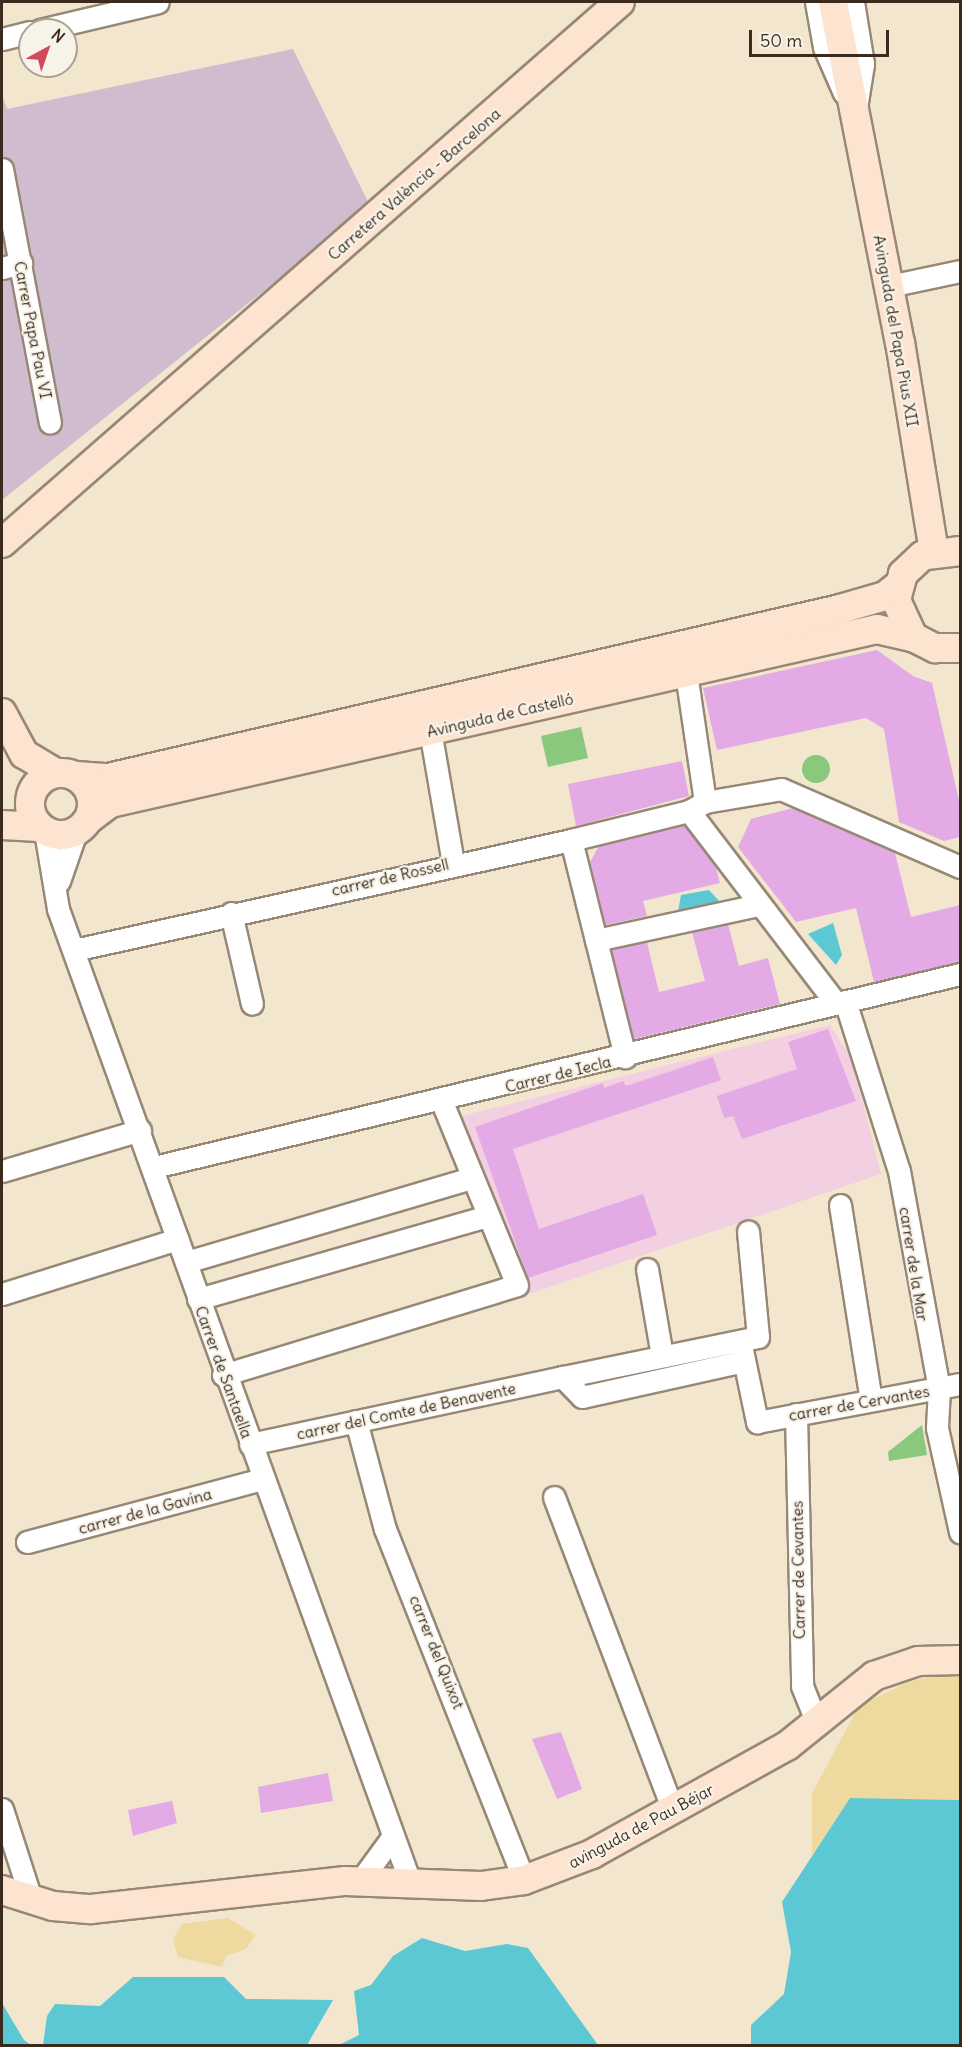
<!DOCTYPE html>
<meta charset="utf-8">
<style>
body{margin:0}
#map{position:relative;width:962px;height:2047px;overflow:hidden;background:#f3e6ce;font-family:Delius,sans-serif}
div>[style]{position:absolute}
.built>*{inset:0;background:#f2cfe1}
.industrial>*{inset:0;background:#cfbdcf}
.green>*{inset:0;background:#8ac87e}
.round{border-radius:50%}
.sand>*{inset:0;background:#eeda9e}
.water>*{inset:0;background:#5cc8d4}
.building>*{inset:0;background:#e3aae5}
.roads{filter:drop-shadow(2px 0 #978876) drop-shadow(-2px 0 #978876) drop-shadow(0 2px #978876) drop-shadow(0 -2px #978876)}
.street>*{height:21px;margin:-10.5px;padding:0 10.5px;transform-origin:10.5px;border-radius:10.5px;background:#fff}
.secondary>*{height:28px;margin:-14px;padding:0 14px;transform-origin:14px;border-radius:14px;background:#fde4d1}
.secondary>.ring{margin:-14px;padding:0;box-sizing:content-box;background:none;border:28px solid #fde4d1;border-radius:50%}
span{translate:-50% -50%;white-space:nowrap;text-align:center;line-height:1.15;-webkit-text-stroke:4.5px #f7f3e8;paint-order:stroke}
.street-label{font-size:16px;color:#3b2a1e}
.frame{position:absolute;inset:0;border:3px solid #3b2a1e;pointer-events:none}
.north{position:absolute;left:18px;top:18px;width:60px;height:60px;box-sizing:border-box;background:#f7f3e8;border:2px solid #aca397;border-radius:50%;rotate:40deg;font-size:16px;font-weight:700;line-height:24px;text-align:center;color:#3b2a1e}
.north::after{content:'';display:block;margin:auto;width:21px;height:27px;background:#d1495b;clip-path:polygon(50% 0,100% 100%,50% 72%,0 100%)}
.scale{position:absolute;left:749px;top:30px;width:140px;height:27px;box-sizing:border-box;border:3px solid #3b2a1e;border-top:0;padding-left:8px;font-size:18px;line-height:21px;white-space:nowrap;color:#3b2a1e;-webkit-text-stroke:4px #f7f3e8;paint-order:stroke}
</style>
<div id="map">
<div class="built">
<div style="clip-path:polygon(830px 1025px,851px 1057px,881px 1174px,526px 1295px,457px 1117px)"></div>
</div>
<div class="industrial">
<div style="clip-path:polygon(293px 49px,370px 206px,2px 500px,2px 94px,7px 109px)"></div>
</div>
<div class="green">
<div style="clip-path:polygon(581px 727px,588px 758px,548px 767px,541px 736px)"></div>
<div class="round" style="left:802px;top:755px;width:28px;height:28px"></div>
<div style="clip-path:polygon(922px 1425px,927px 1455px,889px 1461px,888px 1452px)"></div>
</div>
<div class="sand">
<div style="clip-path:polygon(946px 1672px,960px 1675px,960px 1800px,850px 1798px,812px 1855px,812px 1793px,859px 1706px,908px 1682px)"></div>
<div style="clip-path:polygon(228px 1918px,256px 1935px,246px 1949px,226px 1956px,222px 1967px,178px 1957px,173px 1940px,182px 1924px)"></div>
</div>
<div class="water">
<div style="clip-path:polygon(709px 890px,720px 902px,678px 911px,681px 895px)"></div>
<div style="clip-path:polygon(833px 923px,842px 955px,836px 965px,808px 934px)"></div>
<div style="clip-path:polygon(850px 1798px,960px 1800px,960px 2045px,751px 2045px,751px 2025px,784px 1994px,791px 1952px,782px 1902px)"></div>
<div style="clip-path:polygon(422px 1938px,465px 1951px,507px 1944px,528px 1948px,598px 2045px,339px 2045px,359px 2035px,354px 1991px,371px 1985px,393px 1956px)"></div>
<div style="clip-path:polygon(133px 1977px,224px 1977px,246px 1999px,333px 2000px,307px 2045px,43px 2045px,47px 2016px,55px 2004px,100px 2006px)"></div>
<div style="clip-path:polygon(2px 2003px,24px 2040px,31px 2045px,2px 2045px)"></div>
</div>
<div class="building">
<div style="clip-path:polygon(877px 650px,913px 676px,932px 683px,960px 805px,960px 837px,944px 841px,899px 822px,884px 729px,866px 718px,717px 750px,703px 688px)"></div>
<div style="clip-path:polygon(682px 761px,689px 796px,576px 826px,568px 784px)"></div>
<div style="clip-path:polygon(793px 808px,895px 853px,911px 917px,960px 905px,960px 962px,874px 982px,856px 908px,796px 922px,738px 847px,751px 819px)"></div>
<div style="clip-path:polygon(684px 825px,716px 868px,720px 883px,643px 901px,647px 916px,605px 925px,590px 862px,599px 846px)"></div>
<div style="clip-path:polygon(728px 924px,739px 966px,768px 958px,780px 1004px,634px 1039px,611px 950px,647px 942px,659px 992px,705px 981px,692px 932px)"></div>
<div style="clip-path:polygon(828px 1029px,856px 1101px,742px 1139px,733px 1116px,724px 1118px,717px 1096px,797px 1069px,788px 1042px)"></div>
<div style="clip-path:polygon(713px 1057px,721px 1080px,513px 1149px,539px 1229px,643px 1194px,657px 1235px,528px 1278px,475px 1127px,603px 1083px,604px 1088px,623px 1081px,626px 1086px)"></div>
<div style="clip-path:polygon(561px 1732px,582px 1789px,557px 1799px,532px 1739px)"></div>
<div style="clip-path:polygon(328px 1773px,333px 1801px,261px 1813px,258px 1787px)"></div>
<div style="clip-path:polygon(172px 1801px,177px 1823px,133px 1836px,128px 1810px)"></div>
</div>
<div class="roads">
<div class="street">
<div style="left:816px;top:2px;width:46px;rotate:79.9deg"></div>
<div style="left:824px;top:47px;width:50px;rotate:66.5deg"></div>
<div style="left:853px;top:2px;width:63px;rotate:80.8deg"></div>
<div style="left:863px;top:64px;width:45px;rotate:99deg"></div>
<div style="left:40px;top:30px;width:121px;rotate:-13.3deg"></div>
<div style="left:2px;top:39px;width:29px;rotate:-14deg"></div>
<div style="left:2px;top:169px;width:258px;rotate:79.3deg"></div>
<div style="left:2px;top:268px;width:20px;rotate:-15deg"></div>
<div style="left:889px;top:286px;width:73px;rotate:-11.9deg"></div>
<div style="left:686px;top:673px;width:130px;rotate:81.6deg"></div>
<div style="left:430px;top:730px;width:135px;rotate:80.2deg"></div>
<div style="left:689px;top:811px;width:242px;rotate:52.6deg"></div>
<div style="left:45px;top:831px;width:79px;rotate:80.5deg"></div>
<div style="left:58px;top:909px;width:1035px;rotate:70.11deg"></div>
<div style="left:571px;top:840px;width:224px;rotate:76deg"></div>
<div style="left:59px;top:881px;width:52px;rotate:-70.9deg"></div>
<div style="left:231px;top:913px;width:93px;rotate:77deg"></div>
<div style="left:596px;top:940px;width:166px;rotate:-12.2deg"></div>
<div style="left:74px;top:950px;width:509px;rotate:-12.48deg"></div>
<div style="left:571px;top:840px;width:122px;rotate:-13.8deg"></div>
<div style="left:689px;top:811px;width:18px;rotate:-29deg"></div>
<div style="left:705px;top:802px;width:77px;rotate:-9.7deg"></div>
<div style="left:781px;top:789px;width:195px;rotate:23.5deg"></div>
<div style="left:845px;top:1001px;width:178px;rotate:72.4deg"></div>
<div style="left:899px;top:1171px;width:221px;rotate:79.6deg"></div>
<div style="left:939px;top:1388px;width:40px;rotate:92.9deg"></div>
<div style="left:937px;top:1428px;width:107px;rotate:77.5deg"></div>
<div style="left:154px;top:1167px;width:829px;rotate:-13.47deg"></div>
<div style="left:2px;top:1171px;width:144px;rotate:-16.5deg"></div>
<div style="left:840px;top:1205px;width:197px;rotate:81deg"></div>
<div style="left:186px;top:1262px;width:297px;rotate:-16.4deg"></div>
<div style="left:647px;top:1269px;width:88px;rotate:80.2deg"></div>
<div style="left:2px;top:1294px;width:184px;rotate:-17.4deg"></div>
<div style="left:198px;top:1299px;width:302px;rotate:-16deg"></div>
<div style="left:742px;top:1350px;width:74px;rotate:78.2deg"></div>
<div style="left:757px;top:1422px;width:207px;rotate:-10.6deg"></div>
<div style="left:744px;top:1361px;width:166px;rotate:167.5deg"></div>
<div style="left:582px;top:1397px;width:28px;rotate:-134deg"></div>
<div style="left:563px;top:1377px;width:199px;rotate:-11.6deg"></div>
<div style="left:758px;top:1337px;width:106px;rotate:-95.4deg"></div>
<div style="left:223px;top:1375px;width:307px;rotate:-17deg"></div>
<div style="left:517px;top:1285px;width:198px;rotate:-112.3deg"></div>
<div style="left:796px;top:1414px;width:272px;rotate:88.7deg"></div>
<div style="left:802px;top:1686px;width:40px;rotate:68deg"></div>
<div style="left:356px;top:1421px;width:112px;rotate:75deg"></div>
<div style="left:385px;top:1529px;width:378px;rotate:68.4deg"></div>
<div style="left:250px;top:1444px;width:320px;rotate:-12.1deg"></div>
<div style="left:554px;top:1497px;width:336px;rotate:69.2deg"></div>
<div style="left:27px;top:1542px;width:243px;rotate:-15deg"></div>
<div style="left:2px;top:1809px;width:95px;rotate:72.1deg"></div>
<div style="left:361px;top:1880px;width:54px;rotate:-54deg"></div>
</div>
<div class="secondary">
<div style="left:833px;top:2px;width:347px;rotate:78.9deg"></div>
<div style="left:900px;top:342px;width:212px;rotate:80.8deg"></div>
<div style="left:2px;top:543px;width:821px;rotate:-41.2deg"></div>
<div style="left:960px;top:551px;width:38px;rotate:173deg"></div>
<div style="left:922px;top:556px;width:26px;rotate:137deg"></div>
<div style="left:903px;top:574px;width:27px;rotate:105deg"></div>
<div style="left:896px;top:600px;width:41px;rotate:65.3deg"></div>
<div style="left:913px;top:637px;width:25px;rotate:27deg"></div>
<div style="left:935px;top:648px;width:25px"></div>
<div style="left:2px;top:713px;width:47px;rotate:61.8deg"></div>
<div style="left:24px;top:754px;width:37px;rotate:31deg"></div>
<div class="ring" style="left:30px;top:773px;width:34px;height:34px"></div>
<div style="left:76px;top:776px;width:32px;rotate:4deg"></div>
<div style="left:108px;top:778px;width:751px;rotate:-13deg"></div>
<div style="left:840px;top:609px;width:47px;rotate:-16.1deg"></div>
<div style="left:885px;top:596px;width:16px;rotate:-38deg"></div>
<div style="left:90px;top:818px;width:25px;rotate:-37deg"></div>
<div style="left:110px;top:803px;width:786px;rotate:-12.78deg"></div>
<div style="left:877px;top:629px;width:37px;rotate:13deg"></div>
<div style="left:2px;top:825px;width:37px;rotate:3deg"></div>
<div style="left:2px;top:1890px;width:53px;rotate:17.4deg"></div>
<div style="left:53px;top:1906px;width:38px;rotate:5deg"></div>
<div style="left:91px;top:1909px;width:256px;rotate:-6.3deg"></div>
<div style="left:345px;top:1881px;width:136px;rotate:2.1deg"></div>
<div style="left:481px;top:1886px;width:43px;rotate:-7.9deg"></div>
<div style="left:524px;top:1880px;width:73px;rotate:-20.9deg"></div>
<div style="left:592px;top:1854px;width:223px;rotate:-29deg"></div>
<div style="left:787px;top:1746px;width:112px;rotate:-38.8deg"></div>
<div style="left:874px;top:1676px;width:46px;rotate:-18.8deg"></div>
<div style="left:918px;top:1661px;width:42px;rotate:-1.4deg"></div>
</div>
</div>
<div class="street-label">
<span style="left:414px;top:184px;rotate:-41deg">Carretera València - Barcelona</span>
<span style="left:33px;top:330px;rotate:79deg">Carrer Papa Pau VI</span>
<span style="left:896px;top:331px;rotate:80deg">Avinguda del Papa Pius XII</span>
<span style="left:500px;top:715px;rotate:-13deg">Avinguda de Castelló</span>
<span style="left:390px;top:877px;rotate:-13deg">carrer de Rossell</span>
<span style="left:558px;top:1074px;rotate:-14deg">Carrer de Iecla</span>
<span style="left:914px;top:1264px;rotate:81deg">carrer de la Mar</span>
<span style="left:224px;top:1372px;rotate:70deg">Carrer de Santaella</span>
<span style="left:859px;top:1403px;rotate:-10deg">carrer de Cervantes</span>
<span style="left:406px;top:1411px;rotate:-12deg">carrer del Comte de Benavente</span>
<span style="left:145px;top:1511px;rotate:-15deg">carrer de la Gavina</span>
<span style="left:798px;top:1570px;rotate:-91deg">Carrer de Cevantes</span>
<span style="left:437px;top:1652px;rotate:68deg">carrer del Quixot</span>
<span style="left:641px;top:1826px;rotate:-28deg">avinguda de Pau Béjar</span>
</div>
<div class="frame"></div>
<div class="north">N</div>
<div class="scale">50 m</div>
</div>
